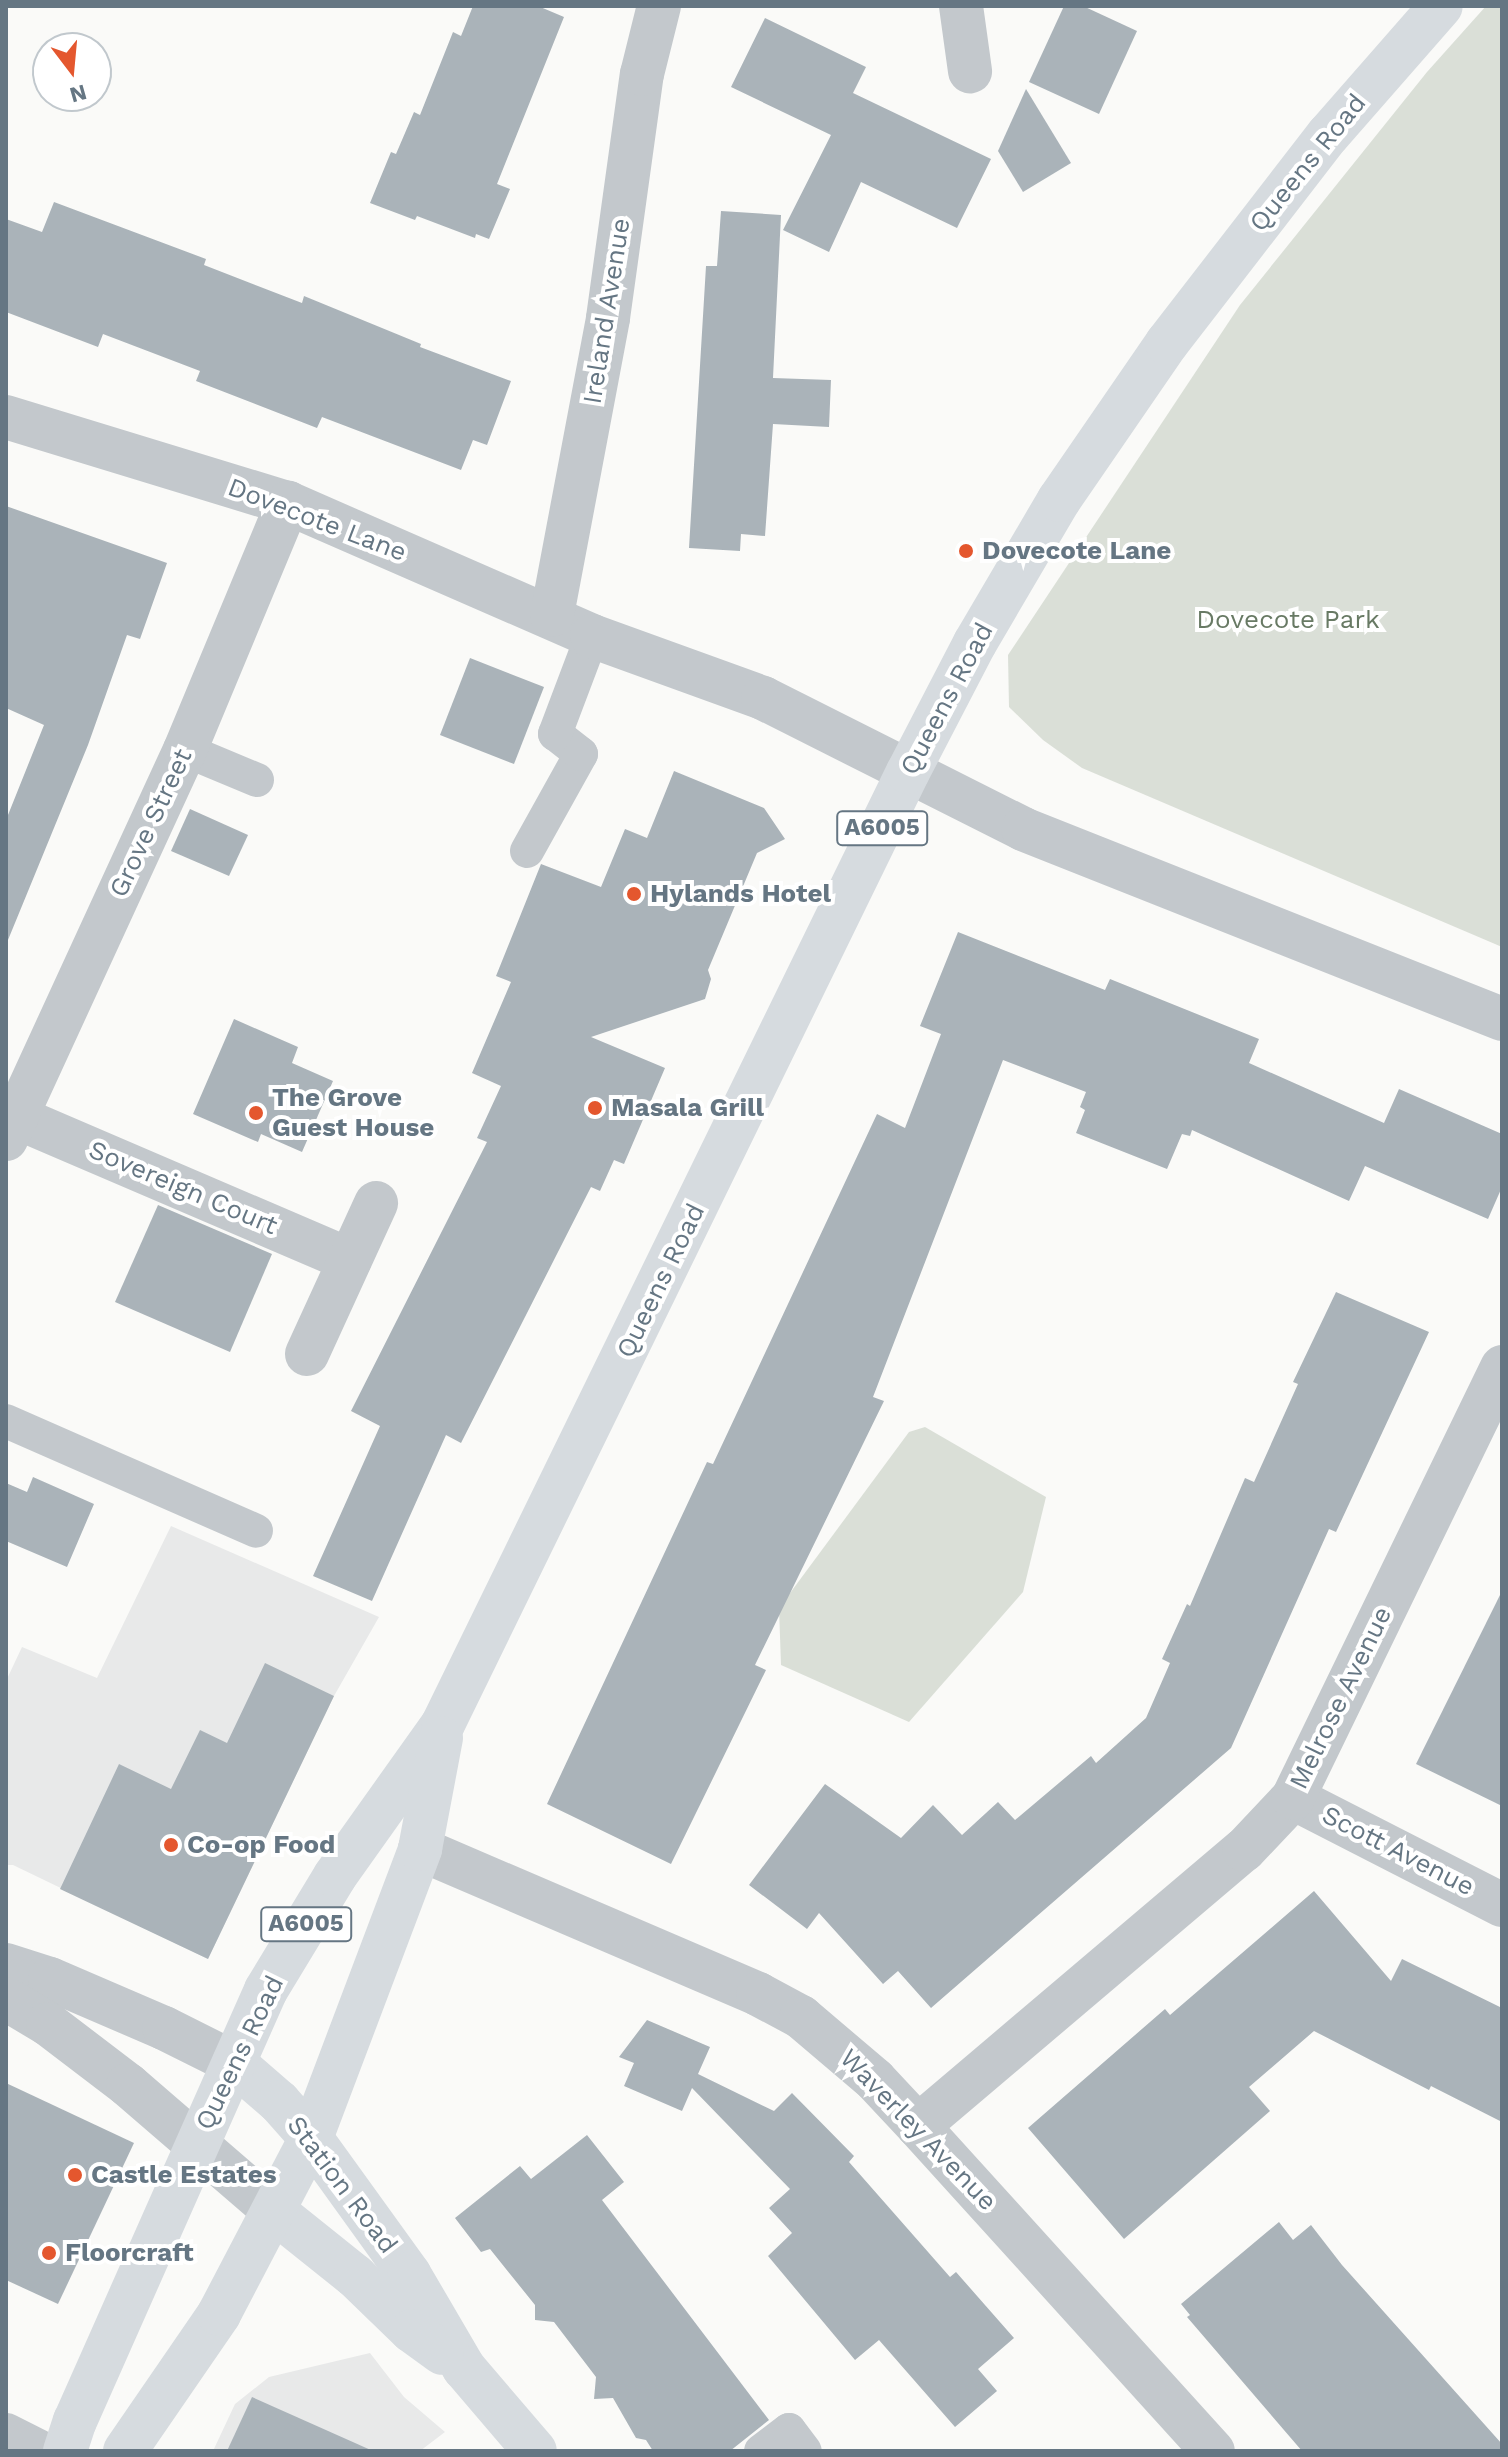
<!DOCTYPE html>
<style>
body{margin:0}
#map{position:relative;width:1508px;height:2457px;overflow:hidden;background:#fafaf8;font-family:"Work Sans",sans-serif}
div>[style]{position:absolute}
.built>*{inset:0;background:#e8e9e9}
.green>*{inset:0;background:#dadfd7}
.building>*{inset:0;background:#aab3b9}
.service>*{height:34px;margin:-17px;padding:0 17px;transform-origin:17px;border-radius:17px;background:#c3c8cc}
.minor>*{height:44px;margin:-22px;padding:0 22px;transform-origin:22px;border-radius:22px;background:#c3c8cc}
.tertiary>*{height:44px;margin:-22px;padding:0 22px;transform-origin:22px;border-radius:22px;background:#c3c8cc}
.secondary>*{height:44px;margin:-22px;padding:0 22px;transform-origin:22px;border-radius:22px;background:#d6dbdf}
.primary>*{height:44px;margin:-22px;padding:0 22px;transform-origin:22px;border-radius:22px;background:#d6dbdf}
.dots>*{width:22px;height:22px;translate:-50% -50%;box-sizing:border-box;border:4px solid #fff;border-radius:50%}
span{translate:-50% -50%;white-space:nowrap;text-align:center;line-height:1.15;-webkit-text-stroke:8px #fff;paint-order:stroke}
.shield-label span{padding:2px 6px;background:#fff;border:2px solid;border-radius:6px;-webkit-text-stroke-width:0}
.shield-label{font-size:24px;color:#657683;font-weight:700}
.street-label{font-size:26px;color:#657683}
.poi-label{font-size:26px;color:#657683;font-weight:700}
.left{translate:0 -50%;text-align:left}
.park-label{font-size:26px;color:#687a64}
.frame{position:absolute;inset:0;border:8px solid #657683;pointer-events:none}
.north{position:absolute;left:32px;top:32px;width:80px;height:80px;box-sizing:border-box;background:#fff;border:2px solid #c1c8cd;border-radius:50%;rotate:164deg;font-size:22px;font-weight:700;line-height:32px;text-align:center;color:#657683}
.north::after{content:'';display:block;margin:auto;width:28px;height:36px;background:#e4572e;clip-path:polygon(50% 0,100% 100%,50% 72%,0 100%)}
</style>
<div id="map">
<div class="built">
<div style="clip-path:polygon(171px 1526px,379px 1617px,334px 1696px,208px 1959px,13px 1865px,6px 1865px,6px 1681px,22px 1647px,97px 1678px)"></div>
<div style="clip-path:polygon(370px 2353px,404px 2397px,445px 2432px,420px 2451px,213px 2451px,235px 2404px,269px 2377px)"></div>
</div>
<div class="green">
<div style="clip-path:polygon(1486px 6px,1502px 6px,1502px 947px,1082px 768px,1043px 740px,1009px 707px,1008px 655px,1240px 305px,1427px 72px)"></div>
<div style="clip-path:polygon(925px 1427px,1046px 1497px,1023px 1592px,909px 1722px,781px 1665px,779px 1608px,909px 1432px)"></div>
</div>
<div class="building">
<div style="clip-path:polygon(473px 6px,538px 6px,564px 17px,497px 184px,510px 189px,489px 239px,476px 234px,475px 238px,417px 216px,415px 220px,370px 203px,391px 152px,396px 154px,414px 112px,420px 115px,453px 32px,461px 36px)"></div>
<div style="clip-path:polygon(1064px 6px,1083px 6px,1137px 31px,1099px 114px,1029px 82px)"></div>
<div style="clip-path:polygon(765px 18px,866px 67px,853px 93px,991px 159px,957px 228px,861px 182px,829px 252px,783px 230px,831px 135px,731px 87px)"></div>
<div style="clip-path:polygon(1026px 89px,1071px 163px,1023px 192px,998px 151px)"></div>
<div style="clip-path:polygon(54px 202px,206px 259px,204px 265px,302px 303px,304px 296px,421px 344px,420px 347px,511px 381px,487px 445px,473px 440px,461px 470px,322px 417px,317px 428px,196px 381px,200px 371px,103px 334px,98px 347px,6px 312px,6px 219px,42px 232px)"></div>
<div style="clip-path:polygon(721px 211px,781px 215px,773px 378px,831px 380px,829px 427px,773px 424px,765px 536px,741px 534px,740px 551px,689px 548px,706px 266px,717px 266px)"></div>
<div style="clip-path:polygon(6px 506px,167px 563px,140px 639px,127px 635px,88px 745px,8px 940px,6px 820px,44px 725px,6px 708px)"></div>
<div style="clip-path:polygon(470px 658px,544px 687px,514px 764px,440px 735px)"></div>
<div style="clip-path:polygon(674px 771px,764px 808px,785px 839px,757px 853px,708px 970px,711px 979px,705px 999px,591px 1037px,665px 1068px,624px 1164px,614px 1160px,600px 1191px,591px 1187px,461px 1443px,446px 1435px,372px 1601px,313px 1576px,380px 1426px,351px 1411px,487px 1142px,477px 1138px,501px 1086px,472px 1073px,511px 982px,496px 976px,541px 864px,601px 887px,625px 829px,647px 838px)"></div>
<div style="clip-path:polygon(190px 809px,248px 835px,229px 876px,171px 851px)"></div>
<div style="clip-path:polygon(958px 932px,1105px 990px,1110px 979px,1259px 1039px,1249px 1063px,1384px 1123px,1399px 1089px,1502px 1134px,1502px 1187px,1488px 1219px,1365px 1166px,1349px 1201px,1192px 1130px,1190px 1136px,1182px 1134px,1167px 1169px,1076px 1133px,1085px 1110px,1080px 1107px,1086px 1092px,1003px 1060px,873px 1397px,884px 1401px,755px 1665px,766px 1670px,671px 1864px,547px 1804px,707px 1462px,713px 1464px,877px 1114px,905px 1128px,941px 1034px,920px 1026px)"></div>
<div style="clip-path:polygon(234px 1019px,298px 1047px,292px 1063px,333px 1081px,302px 1152px,261px 1134px,258px 1142px,193px 1114px)"></div>
<div style="clip-path:polygon(158px 1205px,272px 1254px,230px 1352px,115px 1302px)"></div>
<div style="clip-path:polygon(1336px 1292px,1429px 1332px,1336px 1532px,1329px 1529px,1231px 1748px,931px 2008px,898px 1971px,883px 1984px,819px 1913px,807px 1929px,749px 1885px,825px 1784px,901px 1838px,933px 1805px,962px 1835px,998px 1802px,1015px 1820px,1091px 1756px,1096px 1763px,1146px 1718px,1170px 1663px,1162px 1659px,1187px 1604px,1190px 1606px,1245px 1478px,1254px 1482px,1298px 1384px,1293px 1382px)"></div>
<div style="clip-path:polygon(33px 1477px,94px 1504px,67px 1567px,6px 1541px,6px 1483px,27px 1492px)"></div>
<div style="clip-path:polygon(1502px 1591px,1502px 1806px,1416px 1764px)"></div>
<div style="clip-path:polygon(265px 1663px,334px 1696px,208px 1959px,60px 1889px,119px 1764px,171px 1789px,200px 1730px,227px 1743px)"></div>
<div style="clip-path:polygon(1314px 1891px,1391px 1981px,1402px 1959px,1502px 2008px,1502px 2122px,1431px 2086px,1429px 2090px,1314px 2031px,1249px 2087px,1270px 2111px,1124px 2239px,1028px 2128px,1165px 2009px,1170px 2015px)"></div>
<div style="clip-path:polygon(647px 2020px,710px 2047px,698px 2074px,774px 2111px,792px 2093px,854px 2156px,849px 2162px,950px 2277px,956px 2272px,1014px 2338px,978px 2369px,997px 2391px,955px 2427px,879px 2340px,855px 2360px,768px 2256px,792px 2233px,769px 2208px,790px 2189px,692px 2088px,682px 2111px,624px 2086px,634px 2063px,619px 2057px)"></div>
<div style="clip-path:polygon(6px 2083px,134px 2143px,58px 2304px,6px 2280px)"></div>
<div style="clip-path:polygon(587px 2135px,624px 2182px,602px 2200px,769px 2420px,730px 2451px,653px 2451px,646px 2440px,636px 2438px,613px 2398px,594px 2399px,596px 2377px,554px 2322px,535px 2320px,535px 2305px,490px 2249px,481px 2252px,455px 2218px,520px 2166px,531px 2179px)"></div>
<div style="clip-path:polygon(1279px 2222px,1293px 2240px,1311px 2225px,1342px 2265px,1502px 2444px,1502px 2451px,1302px 2451px,1187px 2317px,1190px 2315px,1181px 2304px)"></div>
<div style="clip-path:polygon(252px 2397px,373px 2451px,227px 2451px)"></div>
</div>
<div class="service">
<div style="left:185px;top:750px;width:78px;rotate:22.6deg"></div>
<div style="left:527px;top:851px;width:111px;rotate:-60.9deg"></div>
<div style="left:581px;top:754px;width:33px;rotate:-142deg"></div>
<div style="left:555px;top:734px;width:105px;rotate:-69.3deg"></div>
<div style="left:6px;top:1421px;width:273px;rotate:23.7deg"></div>
<div style="left:761px;top:2451px;width:35px;rotate:-37deg"></div>
<div style="left:789px;top:2430px;width:26px;rotate:53deg"></div>
</div>
<div class="minor">
<div style="left:961px;top:6px;width:66px;rotate:82.1deg"></div>
<div style="left:6px;top:417px;width:295px;rotate:17deg"></div>
<div style="left:288px;top:503px;width:332px;rotate:23.6deg"></div>
<div style="left:592px;top:636px;width:182px;rotate:19.9deg"></div>
<div style="left:763px;top:698px;width:291px;rotate:26.7deg"></div>
<div style="left:1023px;top:829px;width:515px;rotate:21.64deg"></div>
<div style="left:552px;top:615px;width:302px;rotate:-79.3deg"></div>
<div style="left:608px;top:318px;width:246px;rotate:-82.1deg"></div>
<div style="left:642px;top:74px;width:70px;rotate:-76deg"></div>
<div style="left:16px;top:1117px;width:363px;rotate:23.2deg"></div>
<div style="left:6px;top:1139px;width:428px;rotate:-65.3deg"></div>
<div style="left:185px;top:750px;width:268px;rotate:-67.4deg"></div>
<div style="left:307px;top:1354px;width:166px;rotate:-65.4deg"></div>
<div style="left:1293px;top:1798px;width:235px;rotate:27.1deg"></div>
<div style="left:420px;top:1849px;width:368px;rotate:23.2deg"></div>
<div style="left:758px;top:1994px;width:49px;rotate:28.1deg"></div>
<div style="left:801px;top:2017px;width:97px;rotate:40.4deg"></div>
<div style="left:875px;top:2080px;width:63px;rotate:46.9deg"></div>
<div style="left:918px;top:2126px;width:439px;rotate:47.8deg"></div>
<div style="left:918px;top:2126px;width:427px;rotate:-40.3deg"></div>
<div style="left:1244px;top:1850px;width:71px;rotate:-46.7deg"></div>
<div style="left:1293px;top:1798px;width:479px;rotate:-64.1deg"></div>
<div style="left:6px;top:2435px;width:35px;rotate:27deg"></div>
</div>
<div class="tertiary">
<div style="left:6px;top:1965px;width:46px;rotate:17.7deg"></div>
<div style="left:50px;top:1979px;width:124px;rotate:23.3deg"></div>
<div style="left:164px;top:2028px;width:78px;rotate:26.6deg"></div>
<div style="left:6px;top:1999px;width:49px;rotate:30.8deg"></div>
<div style="left:48px;top:2024px;width:101px;rotate:37.3deg"></div>
<div style="left:128px;top:2085px;width:194px;rotate:40.8deg"></div>
</div>
<div class="secondary">
<div style="left:234px;top:2063px;width:60px;rotate:40.9deg"></div>
<div style="left:279px;top:2102px;width:48px;rotate:48.4deg"></div>
<div style="left:311px;top:2138px;width:168px;rotate:54.2deg"></div>
<div style="left:409px;top:2274px;width:109px;rotate:59.7deg"></div>
<div style="left:464px;top:2368px;width:109px;rotate:49.5deg"></div>
<div style="left:275px;top:2212px;width:102px;rotate:38.7deg"></div>
<div style="left:355px;top:2276px;width:79px;rotate:44deg"></div>
<div style="left:412px;top:2331px;width:37px;rotate:36deg"></div>
</div>
<div class="primary">
<div style="left:65px;top:2451px;width:32px;rotate:-72deg"></div>
<div style="left:75px;top:2421px;width:471px;rotate:-66.1deg"></div>
<div style="left:266px;top:1990px;width:133px;rotate:-58.8deg"></div>
<div style="left:335px;top:1876px;width:186px;rotate:-54.6deg"></div>
<div style="left:443px;top:1724px;width:1059px;rotate:-63.97deg"></div>
<div style="left:908px;top:772px;width:145px;rotate:-62.6deg"></div>
<div style="left:975px;top:643px;width:166px;rotate:-59.6deg"></div>
<div style="left:1059px;top:500px;width:191px;rotate:-55.5deg"></div>
<div style="left:1167px;top:343px;width:263px;rotate:-52.3deg"></div>
<div style="left:1328px;top:135px;width:171px;rotate:-48.8deg"></div>
<div style="left:125px;top:2451px;width:166px;rotate:-55.5deg"></div>
<div style="left:219px;top:2314px;width:199px;rotate:-62.4deg"></div>
<div style="left:311px;top:2138px;width:309px;rotate:-69.3deg"></div>
<div style="left:420px;top:1849px;width:113px;rotate:-79.3deg"></div>
</div>
<div class="dots">
<div style="left:966px;top:551px;background:#e4572e"></div>
<div style="left:634px;top:894px;background:#e4572e"></div>
<div style="left:595px;top:1108px;background:#e4572e"></div>
<div style="left:256px;top:1113px;background:#e4572e"></div>
<div style="left:171px;top:1845px;background:#e4572e"></div>
<div style="left:75px;top:2175px;background:#e4572e"></div>
<div style="left:49px;top:2253px;background:#e4572e"></div>
</div>
<div class="shield-label">
<span style="left:882px;top:828px">A6005</span>
<span style="left:306px;top:1924px">A6005</span>
</div>
<div class="street-label">
<span style="left:1308px;top:163px;rotate:-51deg">Queens Road</span>
<span style="left:607px;top:311px;rotate:-81deg">Ireland Avenue</span>
<span style="left:317px;top:520px;rotate:21deg">Dovecote Lane</span>
<span style="left:947px;top:699px;rotate:-62deg">Queens Road</span>
<span style="left:151px;top:823px;rotate:-65deg">Grove Street</span>
<span style="left:183px;top:1188px;rotate:23deg">Sovereign Court</span>
<span style="left:661px;top:1281px;rotate:-64deg">Queens Road</span>
<span style="left:1341px;top:1698px;rotate:-64deg">Melrose Avenue</span>
<span style="left:1398px;top:1851px;rotate:27deg">Scott Avenue</span>
<span style="left:240px;top:2053px;rotate:-64deg">Queens Road</span>
<span style="left:918px;top:2130px;rotate:46deg">Waverley Avenue</span>
<span style="left:342px;top:2185px;rotate:53deg">Station Road</span>
</div>
<div class="poi-label">
<span class="left" style="left:982px;top:551px">Dovecote Lane</span>
<span class="left" style="left:650px;top:894px">Hylands Hotel</span>
<span class="left" style="left:272px;top:1113px">The Grove<br>Guest House</span>
<span class="left" style="left:611px;top:1108px">Masala Grill</span>
<span class="left" style="left:187px;top:1845px">Co-op Food</span>
<span class="left" style="left:91px;top:2175px">Castle Estates</span>
<span class="left" style="left:65px;top:2253px">Floorcraft</span>
</div>
<div class="park-label">
<span style="left:1288px;top:620px">Dovecote Park</span>
</div>
<div class="frame"></div>
<div class="north">N</div>
</div>
